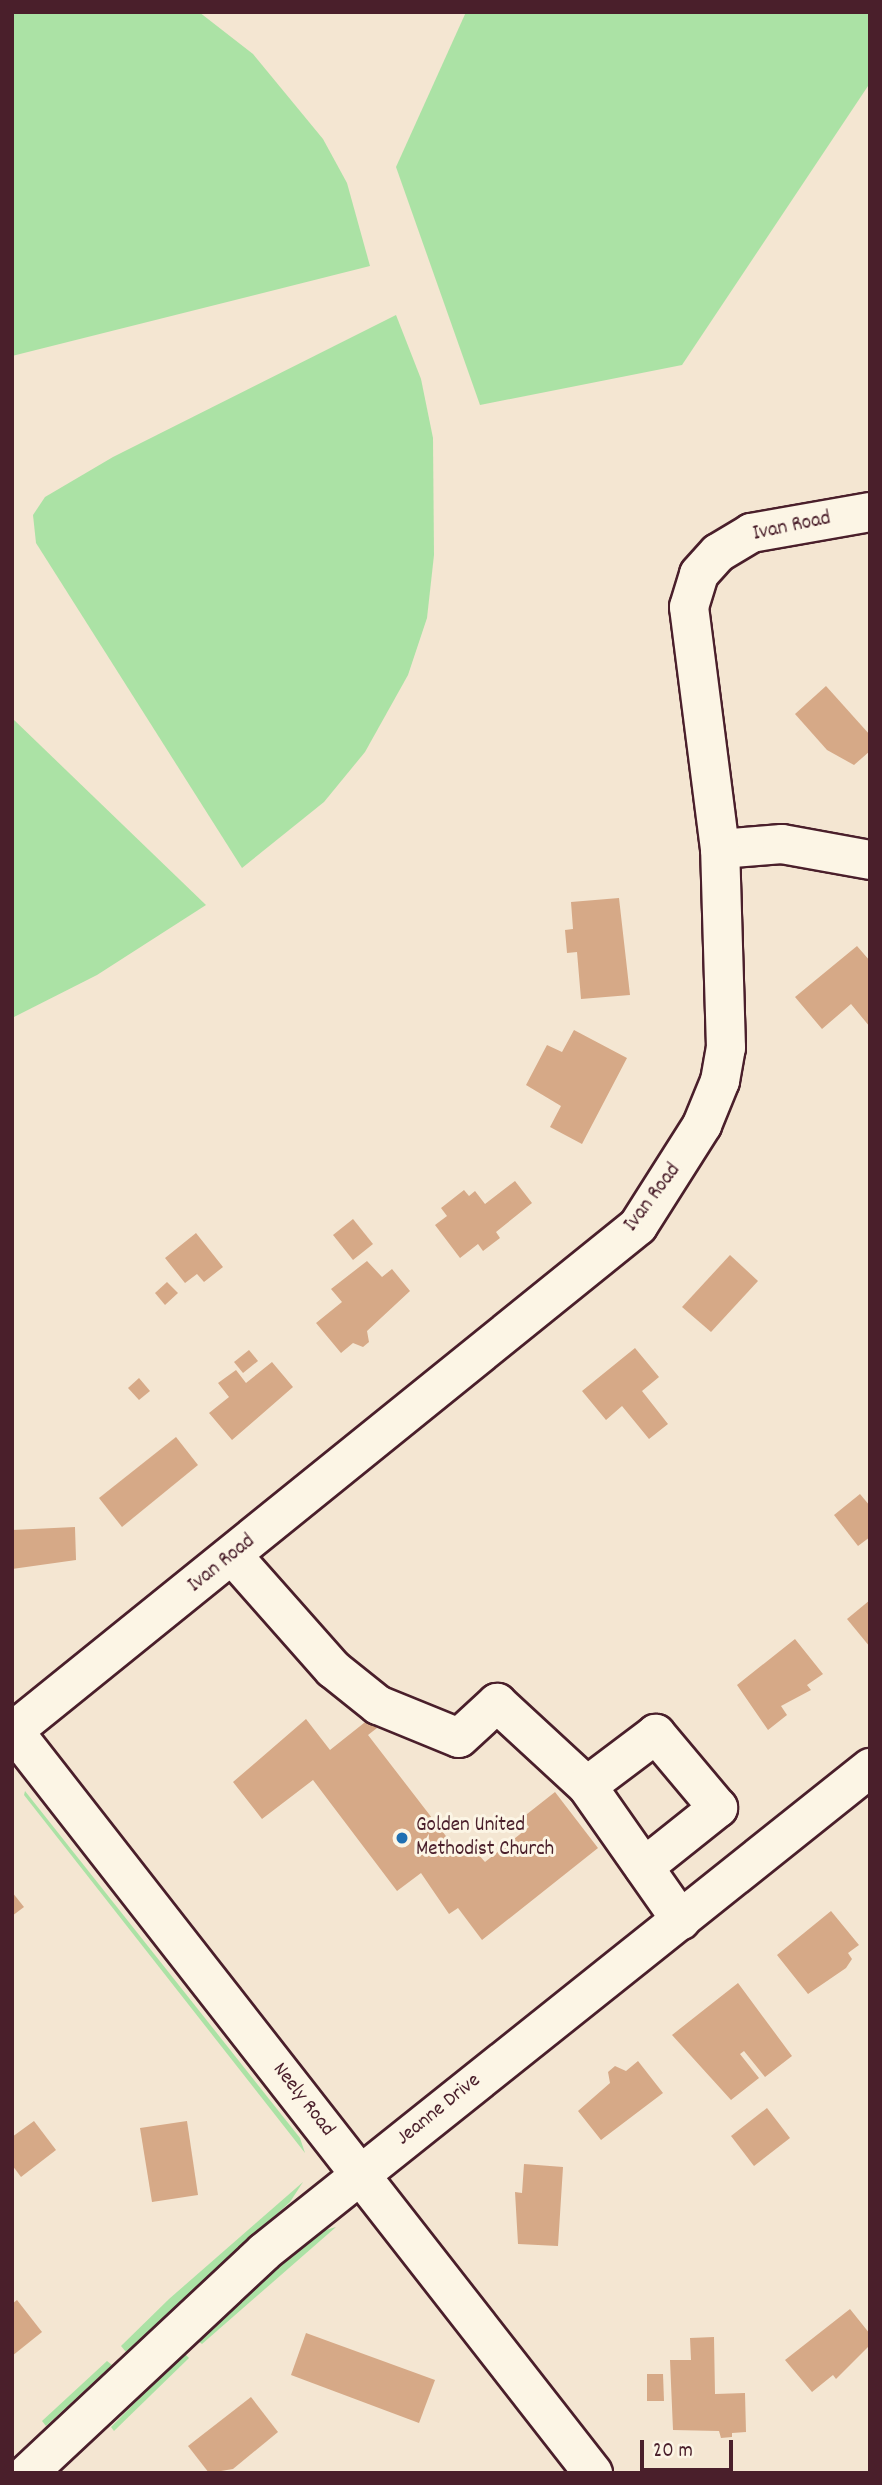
<!DOCTYPE html>
<style>
body{margin:0}
#map{position:relative;width:882px;height:2485px;overflow:hidden;background:#f4e6d2;font-family:Dekko,sans-serif}
div>[style]{position:absolute}
.green>*{inset:0;background:#abe2a5}
.building>*{inset:0;background:#d6a987}
.roads{filter:drop-shadow(2px 0 #4a1f2b) drop-shadow(-2px 0 #4a1f2b) drop-shadow(0 2px #4a1f2b) drop-shadow(0 -2px #4a1f2b)}
.minor>*{height:38px;margin:-19px;padding:0 19px;transform-origin:19px;border-radius:19px;background:#fcf5e5}
.dots>*{width:19px;height:19px;translate:-50% -50%;box-sizing:border-box;border:4px solid #fcf5e5;border-radius:50%}
span{translate:-50% -50%;white-space:nowrap;text-align:center;line-height:1.15;-webkit-text-stroke:6px #fcf5e5;paint-order:stroke}
.street-label{font-size:21px;color:#4a1f2b}
.poi-label{font-size:21px;color:#4a1f2b}
.left{translate:0 -50%;text-align:left}
.frame{position:absolute;inset:0;border:14px solid #4a1f2b;pointer-events:none}
.scale{position:absolute;left:640px;top:2440px;width:93px;height:32px;box-sizing:border-box;border:4px solid #4a1f2b;border-top:0;padding-left:9px;font-size:21px;line-height:24px;white-space:nowrap;color:#4a1f2b;-webkit-text-stroke:5px #fcf5e5;paint-order:stroke}
</style>
<div id="map">
<div class="green">
<div style="clip-path:polygon(12px 12px,199px 12px,253px 54px,323px 139px,347px 183px,370px 266px,12px 356px)"></div>
<div style="clip-path:polygon(466px 12px,870px 12px,870px 83px,682px 365px,480px 405px,396px 167px)"></div>
<div style="clip-path:polygon(396px 315px,421px 379px,433px 438px,434px 555px,427px 618px,408px 675px,365px 752px,324px 802px,242px 868px,36px 543px,33px 515px,45px 497px,113px 457px)"></div>
<div style="clip-path:polygon(12px 718px,206px 905px,97px 975px,12px 1018px)"></div>
<div style="clip-path:polygon(25px 1791px,300px 2138px,305px 2153px,24px 1795px)"></div>
<div style="clip-path:polygon(303px 2182px,290px 2202px,126px 2352px,121px 2346px,169px 2299px)"></div>
<div style="clip-path:polygon(336px 2227px,202px 2344px,198px 2341px,265px 2278px,322px 2231px)"></div>
<div style="clip-path:polygon(184px 2353px,189px 2358px,114px 2431px,111px 2427px)"></div>
<div style="clip-path:polygon(107px 2361px,112px 2365px,46px 2426px,42px 2421px)"></div>
</div>
<div class="building">
<div style="clip-path:polygon(826px 686px,870px 735px,870px 751px,854px 765px,827px 750px,795px 714px)"></div>
<div style="clip-path:polygon(619px 898px,630px 995px,581px 999px,577px 952px,567px 953px,565px 930px,573px 929px,571px 902px)"></div>
<div style="clip-path:polygon(857px 946px,870px 961px,870px 1027px,851px 1004px,822px 1029px,795px 997px)"></div>
<div style="clip-path:polygon(574px 1030px,627px 1058px,582px 1144px,550px 1127px,561px 1106px,526px 1085px,547px 1045px,562px 1052px)"></div>
<div style="clip-path:polygon(515px 1181px,532px 1203px,496px 1232px,500px 1238px,483px 1251px,478px 1244px,460px 1258px,435px 1225px,447px 1216px,441px 1208px,464px 1190px,469px 1196px,475px 1191px,485px 1204px)"></div>
<div style="clip-path:polygon(353px 1219px,373px 1244px,353px 1260px,333px 1235px)"></div>
<div style="clip-path:polygon(196px 1233px,223px 1267px,204px 1282px,197px 1274px,185px 1283px,165px 1258px)"></div>
<div style="clip-path:polygon(730px 1255px,758px 1281px,711px 1332px,682px 1307px)"></div>
<div style="clip-path:polygon(367px 1261px,382px 1277px,392px 1269px,410px 1291px,367px 1331px,369px 1342px,363px 1347px,353px 1343px,341px 1353px,316px 1323px,342px 1302px,331px 1289px)"></div>
<div style="clip-path:polygon(167px 1282px,178px 1293px,165px 1305px,155px 1293px)"></div>
<div style="clip-path:polygon(635px 1348px,659px 1377px,642px 1391px,668px 1424px,649px 1439px,622px 1406px,606px 1420px,582px 1391px)"></div>
<div style="clip-path:polygon(249px 1350px,258px 1361px,243px 1373px,234px 1362px)"></div>
<div style="clip-path:polygon(272px 1362px,293px 1387px,232px 1440px,209px 1413px,229px 1397px,218px 1383px,236px 1370px,246px 1383px)"></div>
<div style="clip-path:polygon(139px 1378px,150px 1391px,139px 1400px,128px 1388px)"></div>
<div style="clip-path:polygon(176px 1437px,198px 1465px,122px 1527px,99px 1498px)"></div>
<div style="clip-path:polygon(860px 1494px,870px 1506px,870px 1537px,858px 1546px,834px 1515px)"></div>
<div style="clip-path:polygon(75px 1527px,76px 1560px,12px 1569px,12px 1530px)"></div>
<div style="clip-path:polygon(870px 1600px,870px 1647px,847px 1619px)"></div>
<div style="clip-path:polygon(795px 1639px,823px 1674px,807px 1685px,811px 1690px,781px 1706px,787px 1715px,768px 1730px,737px 1685px)"></div>
<div style="clip-path:polygon(306px 1719px,330px 1750px,369px 1719px,377px 1728px,368px 1735px,459px 1853px,470px 1845px,485px 1862px,529px 1827px,522px 1818px,555px 1792px,598px 1848px,482px 1940px,458px 1908px,449px 1914px,421px 1873px,397px 1891px,313px 1780px,262px 1819px,233px 1782px)"></div>
<div style="clip-path:polygon(12px 1892px,24px 1907px,12px 1916px)"></div>
<div style="clip-path:polygon(831px 1911px,859px 1945px,848px 1953px,852px 1959px,846px 1968px,808px 1994px,777px 1955px)"></div>
<div style="clip-path:polygon(738px 1983px,792px 2056px,765px 2077px,744px 2051px,740px 2054px,759px 2078px,731px 2100px,672px 2035px)"></div>
<div style="clip-path:polygon(638px 2061px,663px 2093px,601px 2140px,578px 2111px,610px 2083px,608px 2072px,615px 2066px,626px 2071px)"></div>
<div style="clip-path:polygon(767px 2108px,790px 2138px,754px 2166px,731px 2136px)"></div>
<div style="clip-path:polygon(34px 2121px,56px 2150px,21px 2177px,12px 2165px,12px 2137px)"></div>
<div style="clip-path:polygon(187px 2121px,198px 2195px,152px 2202px,140px 2128px)"></div>
<div style="clip-path:polygon(524px 2164px,563px 2167px,558px 2246px,518px 2244px,515px 2192px,522px 2193px)"></div>
<div style="clip-path:polygon(17px 2300px,42px 2332px,12px 2356px,12px 2304px)"></div>
<div style="clip-path:polygon(850px 2309px,870px 2334px,870px 2345px,836px 2379px,833px 2375px,812px 2392px,785px 2360px)"></div>
<div style="clip-path:polygon(306px 2333px,435px 2380px,419px 2423px,291px 2375px)"></div>
<div style="clip-path:polygon(714px 2337px,715px 2394px,745px 2393px,746px 2432px,732px 2433px,732px 2437px,721px 2438px,719px 2431px,673px 2430px,670px 2360px,691px 2360px,690px 2338px)"></div>
<div style="clip-path:polygon(647px 2374px,663px 2374px,664px 2401px,647px 2401px)"></div>
<div style="clip-path:polygon(251px 2397px,278px 2432px,233px 2469px,209px 2473px,188px 2446px)"></div>
</div>
<div class="roads">
<div class="minor">
<div style="left:720px;top:849px;width:62px;rotate:-4.6deg"></div>
<div style="left:782px;top:844px;width:89px;rotate:10.3deg"></div>
<div style="left:233px;top:1556px;width:151px;rotate:48.5deg"></div>
<div style="left:333px;top:1669px;width:58px;rotate:38.7deg"></div>
<div style="left:378px;top:1705px;width:87px;rotate:22.2deg"></div>
<div style="left:459px;top:1738px;width:52px;rotate:-42.6deg"></div>
<div style="left:497px;top:1703px;width:122px;rotate:42.7deg"></div>
<div style="left:12px;top:1729px;width:944px;rotate:52.01deg"></div>
<div style="left:12px;top:1732px;width:805px;rotate:-38.95deg"></div>
<div style="left:638px;top:1226px;width:120px;rotate:-57.6deg"></div>
<div style="left:702px;top:1125px;width:48px;rotate:-67.8deg"></div>
<div style="left:720px;top:1081px;width:34px;rotate:-80deg"></div>
<div style="left:726px;top:1048px;width:199px;rotate:-91.7deg"></div>
<div style="left:720px;top:849px;width:244px;rotate:-97.3deg"></div>
<div style="left:689px;top:607px;width:34px;rotate:-73deg"></div>
<div style="left:699px;top:574px;width:28px;rotate:-48deg"></div>
<div style="left:718px;top:553px;width:39px;rotate:-31deg"></div>
<div style="left:751px;top:533px;width:121px;rotate:-10deg"></div>
<div style="left:644px;top:1867px;width:95px;rotate:-38.6deg"></div>
<div style="left:718px;top:1808px;width:97px;rotate:-130deg"></div>
<div style="left:656px;top:1734px;width:86px;rotate:143deg"></div>
<div style="left:587px;top:1786px;width:164px;rotate:55deg"></div>
<div style="left:28px;top:2473px;width:323px;rotate:-43.1deg"></div>
<div style="left:264px;top:2252px;width:776px;rotate:-38.61deg"></div>
</div>
</div>
<div class="dots">
<div style="left:402px;top:1838px;background:#1f6fb2"></div>
</div>
<div class="street-label">
<span style="left:792px;top:527px;rotate:-12deg">Ivan Road</span>
<span style="left:653px;top:1198px;rotate:-53deg">Ivan Road</span>
<span style="left:222px;top:1564px;rotate:-39deg">Ivan Road</span>
<span style="left:303px;top:2100px;rotate:52deg">Neely Road</span>
<span style="left:439px;top:2110px;rotate:-39deg">Jeanne Drive</span>
</div>
<div class="poi-label">
<span class="left" style="left:416px;top:1838px">Golden United<br>Methodist Church</span>
</div>
<div class="frame"></div>
<div class="scale">20 m</div>
</div>
